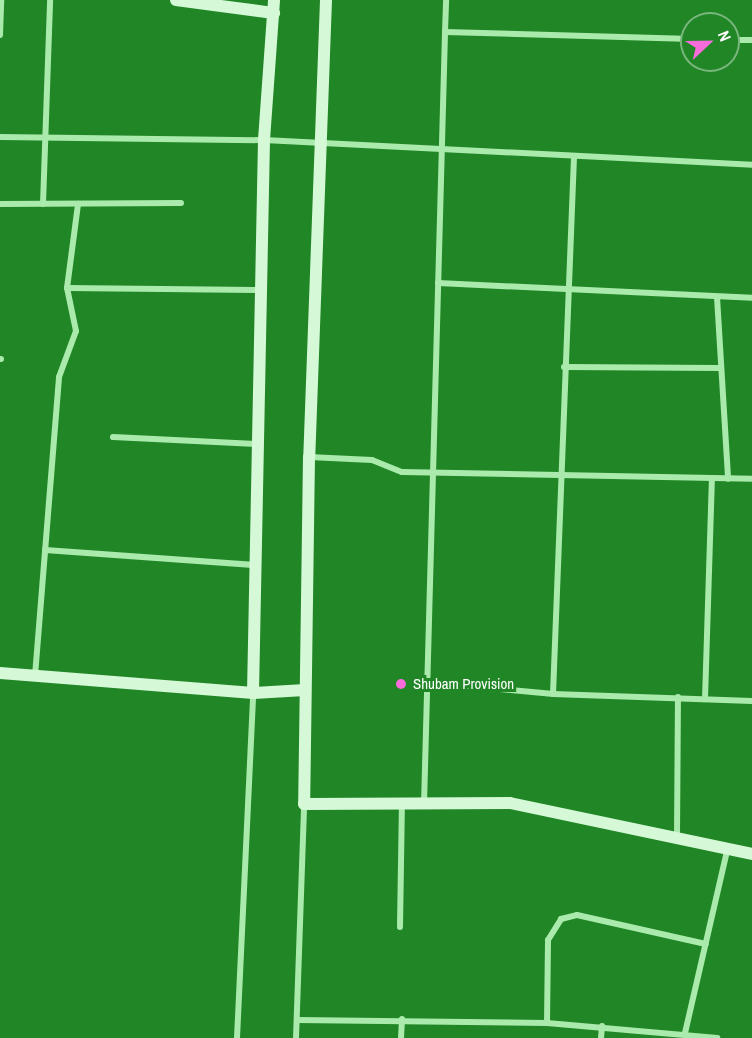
<!DOCTYPE html>
<style>
body{margin:0}
#map{position:relative;width:752px;height:1038px;overflow:hidden;background:#208626;font-family:"Archivo Narrow",sans-serif}
div>[style]{position:absolute}
.street>*{height:6px;margin:-3px;padding:0 3px;transform-origin:3px;border-radius:3px;background:#aaeaac}
.secondary>*{height:12px;margin:-6px;padding:0 6px;transform-origin:6px;border-radius:6px;background:#d5f8d7}
.dots>*{width:16px;height:16px;translate:-50% -50%;box-sizing:border-box;border:3px solid #208626;border-radius:50%}
span{translate:-50% -50%;white-space:nowrap;text-align:center;line-height:1.15;-webkit-text-stroke:6px #208626;paint-order:stroke}
.poi-label{font-size:15px;color:#fff}
.left{translate:0 -50%;text-align:left}
.north{position:absolute;left:680px;top:12px;width:60px;height:60px;box-sizing:border-box;background:#208626;border:2px solid #79b67d;border-radius:50%;rotate:68deg;font-size:16px;font-weight:700;line-height:24px;text-align:center;color:#fff}
.north::after{content:'';display:block;margin:auto;width:21px;height:27px;background:#f76bda;clip-path:polygon(50% 0,100% 100%,50% 72%,0 100%)}
</style>
<div id="map">
<div class="street">
<div style="left:445px;top:32px;width:32px;rotate:-88deg"></div>
<div style="left:0;top:35px;width:35px;rotate:-88deg"></div>
<div style="left:728px;top:40px;width:24px"></div>
<div style="left:0;top:137px;width:264px;rotate:0.7deg"></div>
<div style="left:264px;top:140px;width:489px;rotate:2.9deg"></div>
<div style="left:0;top:204px;width:181px;rotate:-0.3deg"></div>
<div style="left:43px;top:204px;width:204px;rotate:-88deg"></div>
<div style="left:438px;top:283px;width:314px;rotate:2.7deg"></div>
<div style="left:67px;top:288px;width:194px;rotate:0.6deg"></div>
<div style="left:717px;top:297px;width:182px;rotate:86.5deg"></div>
<div style="left:0;top:359px;width:1px"></div>
<div style="left:564px;top:367px;width:156px;rotate:0.4deg"></div>
<div style="left:113px;top:437px;width:145px;rotate:2.8deg"></div>
<div style="left:309px;top:457px;width:63px;rotate:2.7deg"></div>
<div style="left:372px;top:460px;width:32px;rotate:22deg"></div>
<div style="left:402px;top:472px;width:350px;rotate:1.1deg"></div>
<div style="left:45px;top:550px;width:212px;rotate:4.1deg"></div>
<div style="left:35px;top:676px;width:300px;rotate:-85.4deg"></div>
<div style="left:59px;top:377px;width:49px;rotate:-69.7deg"></div>
<div style="left:76px;top:331px;width:44px;rotate:-101.8deg"></div>
<div style="left:67px;top:288px;width:85px;rotate:-82.5deg"></div>
<div style="left:426px;top:682px;width:128px;rotate:5.4deg"></div>
<div style="left:553px;top:694px;width:199px;rotate:2deg"></div>
<div style="left:553px;top:694px;width:536px;rotate:-87.76deg"></div>
<div style="left:705px;top:699px;width:220px;rotate:-88.2deg"></div>
<div style="left:424px;top:804px;width:772px;rotate:-88.44deg"></div>
<div style="left:445px;top:32px;width:247px;rotate:1.6deg"></div>
<div style="left:677px;top:836px;width:139px;rotate:-89.6deg"></div>
<div style="left:400px;top:927px;width:123px;rotate:-89.1deg"></div>
<div style="left:297px;top:1020px;width:250px;rotate:0.7deg"></div>
<div style="left:547px;top:1023px;width:171px;rotate:5deg"></div>
<div style="left:547px;top:1023px;width:83px;rotate:-89.3deg"></div>
<div style="left:548px;top:940px;width:25px;rotate:-58deg"></div>
<div style="left:561px;top:919px;width:16px;rotate:-14deg"></div>
<div style="left:577px;top:915px;width:132px;rotate:12.7deg"></div>
<div style="left:685px;top:1033px;width:191px;rotate:-77deg"></div>
<div style="left:237px;top:1038px;width:345px;rotate:-87.3deg"></div>
<div style="left:296px;top:1038px;width:234px;rotate:-88deg"></div>
<div style="left:401px;top:1038px;width:19px;rotate:-87deg"></div>
<div style="left:601px;top:1038px;width:12px;rotate:-85deg"></div>
</div>
<div class="secondary">
<div style="left:176px;top:0;width:99px;rotate:7.6deg"></div>
<div style="left:326px;top:0;width:457px;rotate:92.1deg"></div>
<div style="left:309px;top:457px;width:347px;rotate:90.8deg"></div>
<div style="left:304px;top:804px;width:206px;rotate:-0.3deg"></div>
<div style="left:510px;top:803px;width:247px;rotate:11.9deg"></div>
<div style="left:0;top:673px;width:254px;rotate:4.5deg"></div>
<div style="left:253px;top:693px;width:52px;rotate:-3.3deg"></div>
<div style="left:253px;top:693px;width:553px;rotate:-88.86deg"></div>
<div style="left:264px;top:140px;width:140px;rotate:-85.9deg"></div>
</div>
<div class="dots">
<div style="left:401px;top:684px;background:#f76bda"></div>
</div>
<div class="poi-label">
<span class="left" style="left:413px;top:684px">Shubam Provision</span>
</div>
<div class="north">N</div>
</div>
